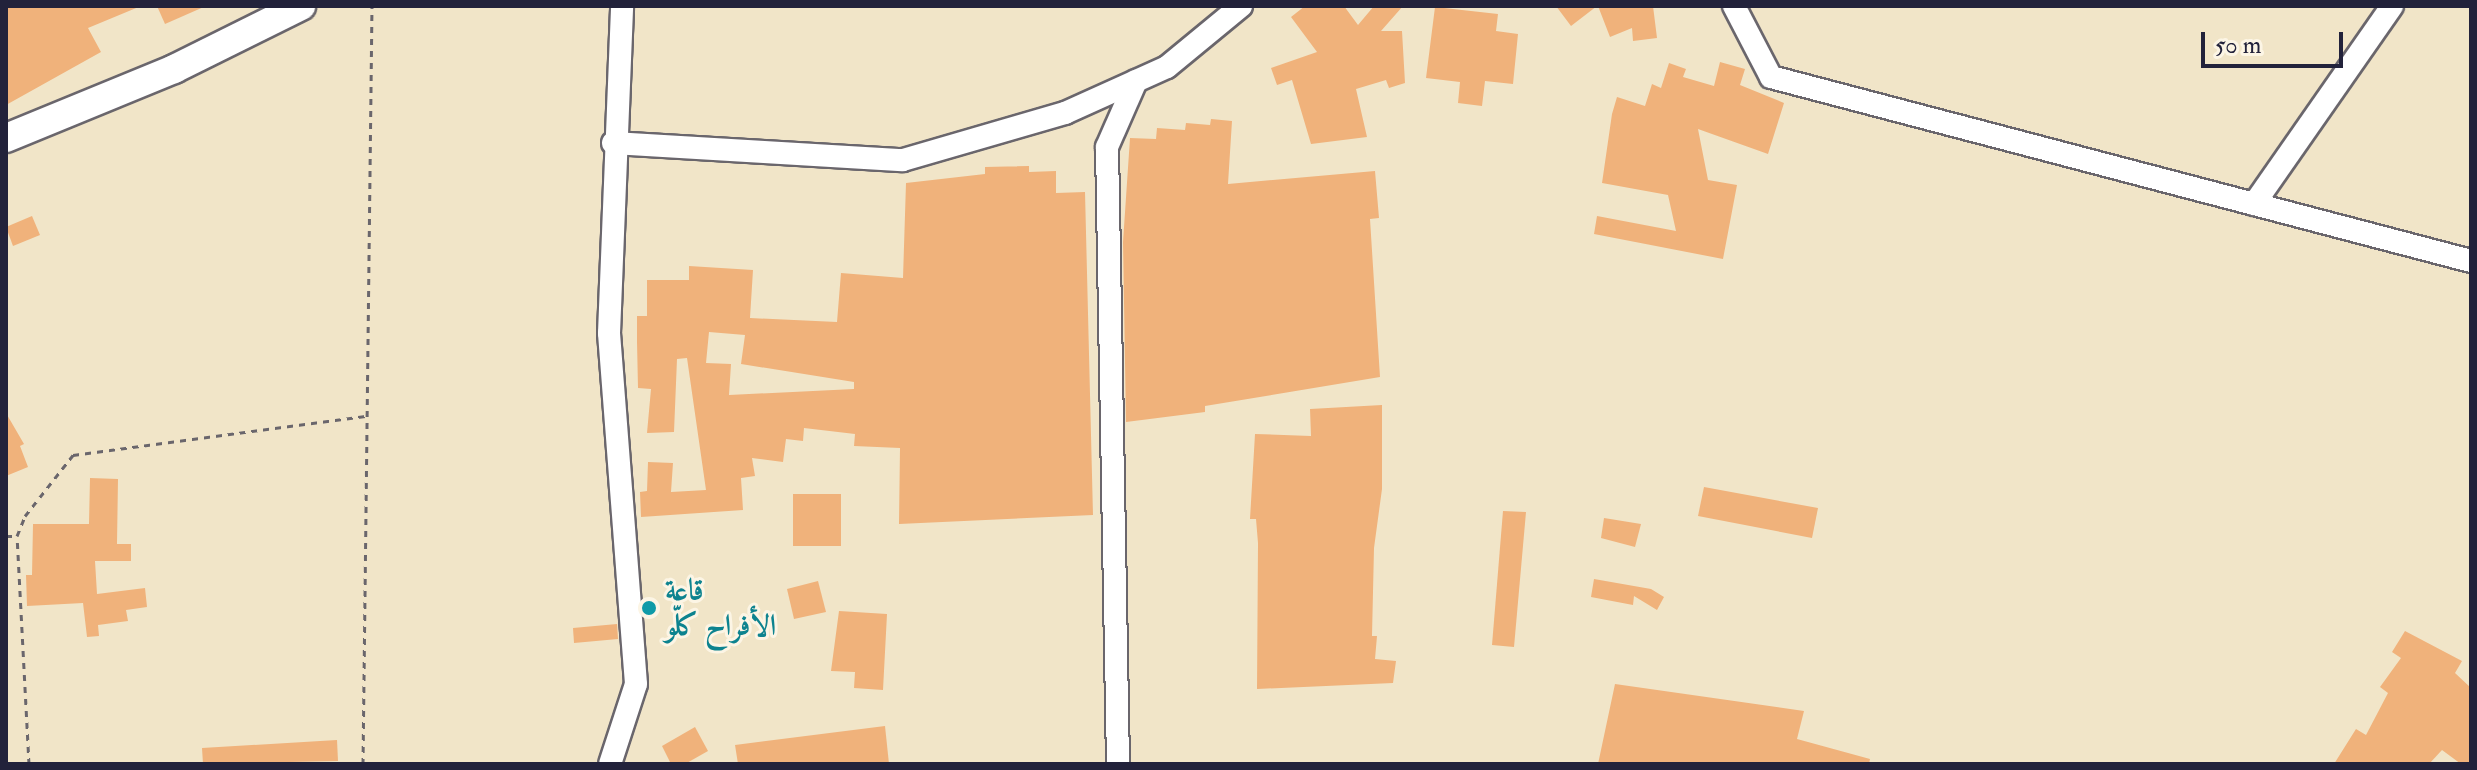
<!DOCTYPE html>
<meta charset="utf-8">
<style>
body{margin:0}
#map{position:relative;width:2477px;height:770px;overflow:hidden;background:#f1e5c8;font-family:"IM FELL Double Pica",Amiri,serif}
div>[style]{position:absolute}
.building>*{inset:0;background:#f0b27b}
.path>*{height:3px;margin-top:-1.5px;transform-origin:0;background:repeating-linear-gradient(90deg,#6a666c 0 6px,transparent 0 12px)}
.roads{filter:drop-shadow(2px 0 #6a666c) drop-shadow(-2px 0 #6a666c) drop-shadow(0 2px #6a666c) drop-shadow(0 -2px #6a666c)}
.minor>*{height:22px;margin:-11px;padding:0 11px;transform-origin:11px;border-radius:11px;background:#fff}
.major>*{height:28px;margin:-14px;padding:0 14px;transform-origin:14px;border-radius:14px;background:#fff}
.dots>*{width:22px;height:22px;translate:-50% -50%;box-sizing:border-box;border:4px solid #fcf5e5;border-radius:50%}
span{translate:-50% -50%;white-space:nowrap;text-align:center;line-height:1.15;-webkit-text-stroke:6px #fcf5e5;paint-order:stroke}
.culture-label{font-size:30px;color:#0d838f;font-weight:700}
.left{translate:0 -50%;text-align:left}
.frame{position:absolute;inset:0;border:8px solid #22223b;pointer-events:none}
.scale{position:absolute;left:2201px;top:32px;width:142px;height:36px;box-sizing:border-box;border:4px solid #22223b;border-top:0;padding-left:10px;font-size:24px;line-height:28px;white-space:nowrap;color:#22223b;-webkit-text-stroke:6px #fcf5e5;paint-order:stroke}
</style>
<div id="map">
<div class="building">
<div style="clip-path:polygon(6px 6px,141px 6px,88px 28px,101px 52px,6px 105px)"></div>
<div style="clip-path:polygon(157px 6px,206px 6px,165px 24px)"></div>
<div style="clip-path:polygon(1305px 6px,1344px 6px,1358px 25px,1374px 6px,1403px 6px,1381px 31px,1402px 31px,1405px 83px,1389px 88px,1386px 80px,1356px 89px,1367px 137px,1311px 144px,1292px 80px,1277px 85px,1271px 68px,1317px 52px,1291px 17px)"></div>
<div style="clip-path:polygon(1556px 6px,1597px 6px,1571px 26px)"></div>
<div style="clip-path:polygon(1598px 6px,1653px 6px,1657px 38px,1633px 41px,1632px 28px,1610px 37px)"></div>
<div style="clip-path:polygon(1435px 7px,1498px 14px,1496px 31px,1518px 34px,1513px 84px,1485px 81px,1482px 106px,1458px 103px,1460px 82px,1426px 78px)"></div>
<div style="clip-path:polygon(1720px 62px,1745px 69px,1740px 85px,1784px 103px,1768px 154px,1698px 129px,1708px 180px,1737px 185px,1723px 259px,1594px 234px,1597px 216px,1676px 231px,1668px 195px,1602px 183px,1612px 114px,1617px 97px,1645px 106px,1652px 84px,1661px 88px,1669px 63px,1686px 69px,1683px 77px,1714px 86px)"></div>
<div style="clip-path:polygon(1211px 119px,1232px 121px,1228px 184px,1375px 171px,1379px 218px,1370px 219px,1380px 377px,1205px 406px,1205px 412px,1126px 422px,1123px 242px,1130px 138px,1156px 139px,1157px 128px,1185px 130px,1186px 123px,1210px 125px)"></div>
<div style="clip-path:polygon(evenodd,1029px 166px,1029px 172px,1056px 171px,1056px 193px,1085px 192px,1093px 515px,899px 524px,900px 448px,854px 446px,855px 434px,804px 428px,803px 441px,786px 439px,783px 462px,752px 458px,755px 476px,741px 478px,743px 510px,641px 517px,640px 492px,647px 491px,648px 462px,673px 463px,671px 492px,706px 490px,687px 358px,677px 359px,674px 432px,647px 433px,651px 389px,638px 388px,637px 342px,637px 316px,647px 316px,647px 280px,689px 280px,689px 266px,753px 270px,750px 318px,837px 322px,841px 273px,903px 278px,906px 183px,985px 174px,985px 167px,1029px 166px,709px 332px,745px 335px,741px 364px,854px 382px,854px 389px,729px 395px,731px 364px,706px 363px,709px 332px)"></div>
<div style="clip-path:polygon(32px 216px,40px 235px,13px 246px,6px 227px)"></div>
<div style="clip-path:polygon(1382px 405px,1382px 489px,1374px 548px,1372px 636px,1377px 636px,1375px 659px,1396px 661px,1393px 683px,1257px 689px,1258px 543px,1256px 519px,1250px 519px,1255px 434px,1311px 436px,1310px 409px)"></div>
<div style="clip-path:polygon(6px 413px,24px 444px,20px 446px,28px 467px,6px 476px)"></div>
<div style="clip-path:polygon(90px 478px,118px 479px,117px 544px,131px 544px,131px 561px,95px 561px,97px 594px,145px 588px,147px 607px,126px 610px,128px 621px,98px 625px,99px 636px,87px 637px,83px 603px,27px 606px,26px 575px,32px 575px,33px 524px,89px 524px)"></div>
<div style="clip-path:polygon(1704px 487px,1818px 508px,1812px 538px,1698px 516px)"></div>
<div style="clip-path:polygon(793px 494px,841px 494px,841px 546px,793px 546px)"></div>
<div style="clip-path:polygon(1503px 511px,1526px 512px,1514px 647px,1492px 645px)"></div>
<div style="clip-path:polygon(1604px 518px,1641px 524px,1635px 547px,1601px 538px)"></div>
<div style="clip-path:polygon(1594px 579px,1651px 589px,1664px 597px,1657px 610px,1634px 596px,1633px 605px,1591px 597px)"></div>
<div style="clip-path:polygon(818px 581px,826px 612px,794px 619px,787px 589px)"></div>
<div style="clip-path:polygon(839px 611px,887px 614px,883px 690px,854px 688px,855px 672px,831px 671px)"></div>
<div style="clip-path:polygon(617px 624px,618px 639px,574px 643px,573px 628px)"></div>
<div style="clip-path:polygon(2405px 631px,2462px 661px,2455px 673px,2471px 688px,2471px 764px,2461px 764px,2442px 750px,2429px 764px,2334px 764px,2356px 729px,2366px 735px,2388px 693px,2380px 687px,2401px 658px,2392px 652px)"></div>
<div style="clip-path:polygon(1615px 684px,1804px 711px,1797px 739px,1870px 759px,1869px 764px,1598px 764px)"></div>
<div style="clip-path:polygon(885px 726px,889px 764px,738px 764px,735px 745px)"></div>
<div style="clip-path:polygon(695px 727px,708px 751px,685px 764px,671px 764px,662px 746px)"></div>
<div style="clip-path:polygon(337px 740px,338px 761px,203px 764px,202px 748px)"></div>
</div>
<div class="path">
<div style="left:6px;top:536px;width:11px"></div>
<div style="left:29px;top:764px;width:228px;rotate:-93deg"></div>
<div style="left:17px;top:536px;width:22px;rotate:-68deg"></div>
<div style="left:25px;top:516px;width:78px;rotate:-51.8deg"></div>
<div style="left:73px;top:455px;width:297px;rotate:-7.6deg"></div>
<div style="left:363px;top:764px;width:758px;rotate:-89.32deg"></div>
</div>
<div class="roads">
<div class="minor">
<div style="left:1734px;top:6px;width:80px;rotate:62.5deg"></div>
<div style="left:1771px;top:77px;width:724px;rotate:14.73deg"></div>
<div style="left:613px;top:143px;width:290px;rotate:3.4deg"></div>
<div style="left:903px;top:160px;width:169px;rotate:-16.2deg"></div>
<div style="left:1065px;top:113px;width:112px;rotate:-24.3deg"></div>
<div style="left:1167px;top:67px;width:96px;rotate:-39.5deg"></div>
<div style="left:2254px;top:204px;width:241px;rotate:-55.1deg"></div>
<div style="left:610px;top:764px;width:84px;rotate:-72deg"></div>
<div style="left:636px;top:684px;width:352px;rotate:-94.4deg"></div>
<div style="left:609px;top:333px;width:327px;rotate:-87.7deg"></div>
<div style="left:1118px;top:764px;width:617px;rotate:-91.02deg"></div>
<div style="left:1107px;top:147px;width:72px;rotate:-66.3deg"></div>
</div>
<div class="major">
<div style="left:6px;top:138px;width:182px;rotate:-22.3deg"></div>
<div style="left:174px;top:69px;width:142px;rotate:-26.4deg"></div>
</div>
</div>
<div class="dots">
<div style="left:649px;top:608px;background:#0f9aa8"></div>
</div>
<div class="culture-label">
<span class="left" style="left:665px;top:608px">قاعة<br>الأفراح كلّو</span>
</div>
<div class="frame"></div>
<div class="scale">50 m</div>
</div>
